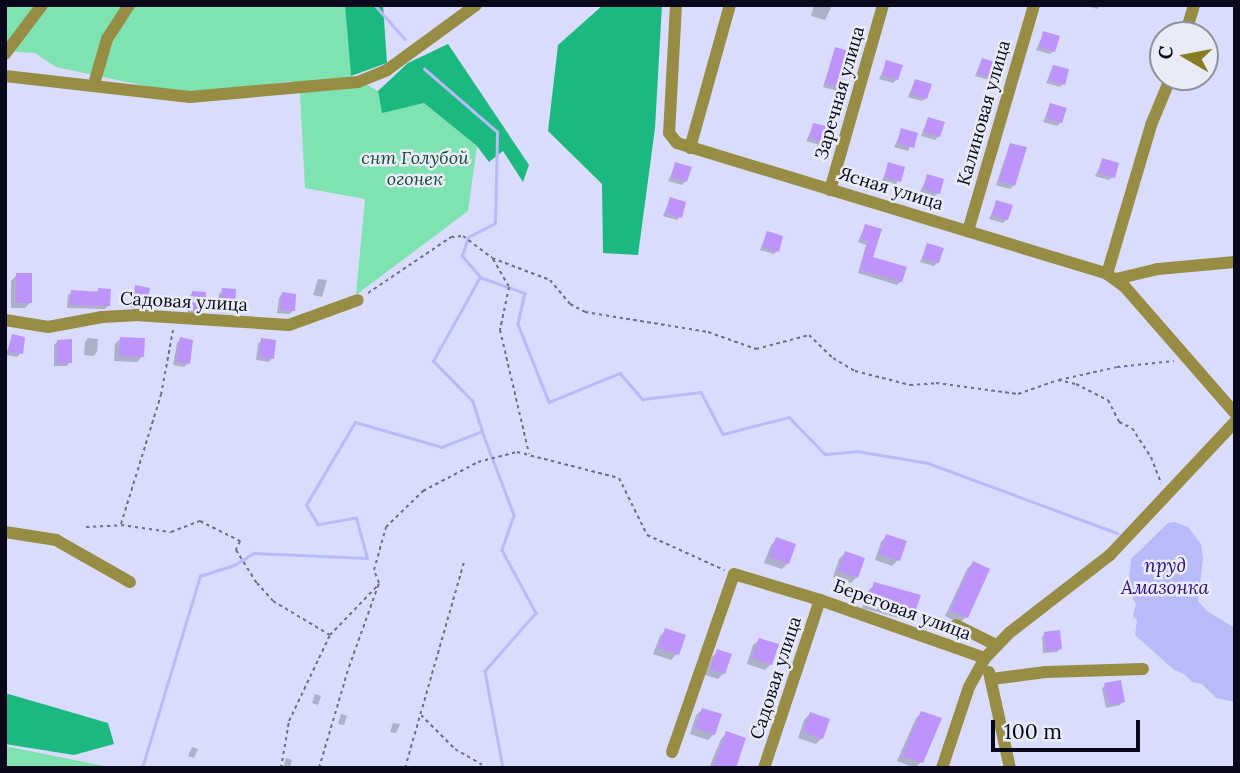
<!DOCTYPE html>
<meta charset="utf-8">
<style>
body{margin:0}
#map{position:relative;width:1240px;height:773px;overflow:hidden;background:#d9dcfc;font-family:Lora,serif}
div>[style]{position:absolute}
.green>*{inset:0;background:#7ee2b1}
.forest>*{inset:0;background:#1bb97f}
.water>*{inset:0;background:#b7bbfa}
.shadow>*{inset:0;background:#0003}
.stream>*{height:2.5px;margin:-1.25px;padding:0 1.25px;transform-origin:1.25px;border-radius:1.25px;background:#b7bbfa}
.building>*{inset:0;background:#bd94fb}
.path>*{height:2px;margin-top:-1px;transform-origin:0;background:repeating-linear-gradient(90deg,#6d6f88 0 3.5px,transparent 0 7px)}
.minor>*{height:12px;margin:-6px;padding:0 6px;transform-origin:6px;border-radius:6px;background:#968c43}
span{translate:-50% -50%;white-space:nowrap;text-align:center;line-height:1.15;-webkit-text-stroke:5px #e9ebf6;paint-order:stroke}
.street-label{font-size:18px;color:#09091b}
.park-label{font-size:18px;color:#124b33;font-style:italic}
.water-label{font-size:19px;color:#2d0c89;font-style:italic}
.frame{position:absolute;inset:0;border:7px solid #09091b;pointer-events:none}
.north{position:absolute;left:1149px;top:21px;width:70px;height:70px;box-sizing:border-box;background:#e9ebf6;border:2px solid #8f919e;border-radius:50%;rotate:280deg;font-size:19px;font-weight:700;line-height:28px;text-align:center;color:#09091b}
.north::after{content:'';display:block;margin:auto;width:24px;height:32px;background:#897d23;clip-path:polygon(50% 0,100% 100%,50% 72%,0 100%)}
.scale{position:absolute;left:991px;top:720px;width:149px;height:32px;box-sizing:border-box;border:4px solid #09091b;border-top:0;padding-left:9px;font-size:21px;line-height:24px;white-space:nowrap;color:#09091b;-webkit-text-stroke:5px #e9ebf6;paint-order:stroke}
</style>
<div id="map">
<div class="green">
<div style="clip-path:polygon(5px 5px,345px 5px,351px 76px,378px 91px,382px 112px,424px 103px,477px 146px,468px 211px,356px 295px,365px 199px,305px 188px,300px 94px,291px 81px,188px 95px,56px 67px,35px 53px,5px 51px)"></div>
<div style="clip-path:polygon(5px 746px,69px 759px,114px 768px,5px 768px)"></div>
</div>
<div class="forest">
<div style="clip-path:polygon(345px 5px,383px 5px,387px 63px,351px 76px)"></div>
<div style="clip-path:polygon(603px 5px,662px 5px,655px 128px,638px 255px,603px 253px,602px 184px,548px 131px,558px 45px)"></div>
<div style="clip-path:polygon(448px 44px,529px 165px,523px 182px,503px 151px,489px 162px,477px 146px,424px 103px,382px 113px,378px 91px,408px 63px)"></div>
<div style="clip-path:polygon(5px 693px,108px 723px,114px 744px,74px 755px,5px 744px)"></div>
</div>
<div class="water">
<div style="clip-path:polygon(1174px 522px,1188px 527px,1201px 544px,1203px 559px,1198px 601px,1207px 611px,1235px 628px,1235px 702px,1216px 698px,1202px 684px,1192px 682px,1184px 674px,1174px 670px,1135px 635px,1137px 620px,1133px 616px,1136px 604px,1128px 589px,1131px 559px,1168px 523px)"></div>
</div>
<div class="shadow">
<div style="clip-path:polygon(814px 5px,832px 5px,825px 20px,811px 16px)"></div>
<div style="clip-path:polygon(1084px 5px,1101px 5px,1097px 9px)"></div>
<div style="clip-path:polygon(1044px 33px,1054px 51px,1050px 54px,1036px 50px)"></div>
<div style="clip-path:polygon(835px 49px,840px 87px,837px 91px,823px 87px)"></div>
<div style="clip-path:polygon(982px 60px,992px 77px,989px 80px,975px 76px)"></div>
<div style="clip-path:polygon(887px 62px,897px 79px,893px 83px,879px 79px)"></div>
<div style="clip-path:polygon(1053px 67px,1063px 84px,1060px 87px,1046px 83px)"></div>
<div style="clip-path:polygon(915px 80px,926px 98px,922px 101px,908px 97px)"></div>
<div style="clip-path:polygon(1050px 105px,1061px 122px,1057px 126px,1043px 122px)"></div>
<div style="clip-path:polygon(928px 119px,939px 136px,935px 140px,921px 136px)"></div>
<div style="clip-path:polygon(814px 124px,824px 142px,820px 145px,806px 141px)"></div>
<div style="clip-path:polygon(902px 130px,916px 134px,908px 151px,894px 147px)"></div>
<div style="clip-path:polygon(1010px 144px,1014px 185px,1010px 189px,996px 185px)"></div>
<div style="clip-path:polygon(1103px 160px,1113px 177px,1109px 180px,1095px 176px)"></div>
<div style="clip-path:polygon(676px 164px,686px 181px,682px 185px,668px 181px)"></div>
<div style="clip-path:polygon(889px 164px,903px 168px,896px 185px,882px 181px)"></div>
<div style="clip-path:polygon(928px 176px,938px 193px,934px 197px,920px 192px)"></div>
<div style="clip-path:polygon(670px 199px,680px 217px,677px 220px,663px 216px)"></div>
<div style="clip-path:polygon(997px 202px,1007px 219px,1003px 223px,989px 219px)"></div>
<div style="clip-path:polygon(865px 226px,871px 258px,901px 281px,897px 285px,858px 273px,866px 245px,858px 242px)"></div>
<div style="clip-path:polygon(767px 233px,777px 251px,774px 254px,760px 250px)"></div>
<div style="clip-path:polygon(928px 245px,938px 262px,934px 266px,920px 262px)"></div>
<div style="clip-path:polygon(17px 275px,31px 302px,25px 308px,11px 308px,11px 281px)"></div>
<div style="clip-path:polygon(318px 279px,327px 280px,322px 297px,313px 295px)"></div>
<div style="clip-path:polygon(135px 287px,145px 305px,141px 309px,129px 307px)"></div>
<div style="clip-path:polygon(223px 290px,233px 309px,229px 313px,218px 312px,219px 294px)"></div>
<div style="clip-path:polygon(109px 291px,108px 306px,105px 309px,67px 308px,68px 295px,72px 292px)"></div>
<div style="clip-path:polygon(192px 293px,204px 309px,200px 313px,188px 313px,189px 297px)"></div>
<div style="clip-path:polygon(282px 294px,293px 311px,289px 314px,277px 313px,279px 298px)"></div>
<div style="clip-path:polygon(12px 336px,21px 353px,17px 357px,6px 355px)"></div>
<div style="clip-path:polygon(88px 338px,98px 339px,97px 352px,93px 356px,84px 355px,85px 342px)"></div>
<div style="clip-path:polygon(121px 338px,143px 356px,137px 362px,114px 361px,115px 344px)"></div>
<div style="clip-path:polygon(180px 339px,188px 363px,184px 367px,173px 365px,177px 343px)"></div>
<div style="clip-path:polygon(262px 340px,272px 358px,269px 362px,256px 360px,258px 344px)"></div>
<div style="clip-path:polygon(58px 341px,70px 362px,67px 366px,54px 366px,54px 345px)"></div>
<div style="clip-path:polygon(887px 536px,898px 560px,892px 566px,875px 560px,881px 542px)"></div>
<div style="clip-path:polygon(777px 539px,788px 563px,782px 569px,764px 563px,771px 545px)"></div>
<div style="clip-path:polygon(845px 553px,857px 577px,851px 583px,833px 577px,839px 559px)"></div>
<div style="clip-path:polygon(973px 563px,988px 570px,966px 617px,960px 623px,945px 616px,967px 569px)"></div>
<div style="clip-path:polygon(875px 584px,912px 614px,906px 620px,862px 608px,869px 590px)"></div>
<div style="clip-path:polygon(666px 630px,677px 654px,671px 660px,653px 654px,660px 636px)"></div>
<div style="clip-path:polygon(1045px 633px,1061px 648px,1057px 652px,1043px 653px,1042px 637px)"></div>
<div style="clip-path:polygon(759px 640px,771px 664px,765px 670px,747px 664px,753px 645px)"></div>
<div style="clip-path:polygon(718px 651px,724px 673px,718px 679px,705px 675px,712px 657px)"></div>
<div style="clip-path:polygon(1105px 685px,1124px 701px,1120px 705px,1106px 708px,1102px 689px)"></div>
<div style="clip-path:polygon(315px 694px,321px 696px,318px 705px,312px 703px)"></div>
<div style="clip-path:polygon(702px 710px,714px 734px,708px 740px,690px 734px,696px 715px)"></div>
<div style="clip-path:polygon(922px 713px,921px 762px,915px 768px,897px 761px,916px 718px)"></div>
<div style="clip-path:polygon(341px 714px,347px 716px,344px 725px,338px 724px)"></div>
<div style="clip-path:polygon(810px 714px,822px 738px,816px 744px,798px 738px,804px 720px)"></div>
<div style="clip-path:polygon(393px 723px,400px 724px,396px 733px,390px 732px)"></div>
<div style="clip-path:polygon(727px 733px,733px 768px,709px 768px,721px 739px)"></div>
<div style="clip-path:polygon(192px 747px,198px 749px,194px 758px,188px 756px)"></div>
<div style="clip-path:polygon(286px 758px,292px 760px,290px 768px,283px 768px)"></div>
</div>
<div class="stream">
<div style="left:375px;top:5px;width:45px;rotate:48.6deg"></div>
<div style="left:480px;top:277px;width:48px;rotate:19.6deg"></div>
<div style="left:525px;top:293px;width:32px;rotate:103deg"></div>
<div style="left:518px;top:324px;width:84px;rotate:68.3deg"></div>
<div style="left:549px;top:402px;width:77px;rotate:-22.2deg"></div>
<div style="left:620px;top:373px;width:35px;rotate:49deg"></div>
<div style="left:643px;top:399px;width:58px;rotate:-6.9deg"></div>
<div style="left:701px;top:392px;width:47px;rotate:62.4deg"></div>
<div style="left:723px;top:434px;width:68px;rotate:-14.4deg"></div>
<div style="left:789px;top:417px;width:52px;rotate:45.8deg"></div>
<div style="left:825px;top:454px;width:32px;rotate:-5deg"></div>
<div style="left:857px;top:451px;width:72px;rotate:9.6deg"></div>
<div style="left:928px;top:463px;width:202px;rotate:20.3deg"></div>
<div style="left:482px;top:431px;width:90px;rotate:69.1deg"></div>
<div style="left:514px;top:515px;width:37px;rotate:109deg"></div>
<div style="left:502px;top:550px;width:72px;rotate:61.6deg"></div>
<div style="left:536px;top:613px;width:77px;rotate:131.3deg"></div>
<div style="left:485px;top:671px;width:99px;rotate:79.5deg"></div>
<div style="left:142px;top:768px;width:201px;rotate:-73.2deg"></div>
<div style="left:200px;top:576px;width:36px;rotate:-18deg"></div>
<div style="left:234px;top:565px;width:23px;rotate:-31deg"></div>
<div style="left:254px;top:553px;width:113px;rotate:2.5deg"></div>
<div style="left:367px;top:558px;width:41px;rotate:-105.4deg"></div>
<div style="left:356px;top:518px;width:39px;rotate:170deg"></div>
<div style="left:318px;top:525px;width:23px;rotate:-121deg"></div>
<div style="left:306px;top:505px;width:96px;rotate:-59.4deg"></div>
<div style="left:355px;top:422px;width:91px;rotate:16deg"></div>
<div style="left:442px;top:447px;width:43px;rotate:-21.8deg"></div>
<div style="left:482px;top:431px;width:32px;rotate:-108deg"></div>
<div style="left:472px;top:401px;width:56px;rotate:-134.3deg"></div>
<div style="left:433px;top:361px;width:96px;rotate:-60.8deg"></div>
<div style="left:480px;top:277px;width:28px;rotate:-131deg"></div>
<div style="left:462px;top:256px;width:20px;rotate:-72deg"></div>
<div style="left:468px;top:237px;width:30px;rotate:-27deg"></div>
<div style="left:495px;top:223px;width:91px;rotate:-88.7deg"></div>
<div style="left:497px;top:132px;width:96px;rotate:-139.2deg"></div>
</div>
<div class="building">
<div style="clip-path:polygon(1043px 31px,1060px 36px,1055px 52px,1039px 47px)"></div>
<div style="clip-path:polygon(835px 47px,852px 52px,842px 88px,825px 83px)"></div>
<div style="clip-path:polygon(982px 58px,998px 63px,994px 78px,977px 73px)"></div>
<div style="clip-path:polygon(886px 60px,903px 65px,898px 80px,882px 75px)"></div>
<div style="clip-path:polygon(1053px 65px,1069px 69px,1065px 85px,1048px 80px)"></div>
<div style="clip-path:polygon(915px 79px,932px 84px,927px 99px,911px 94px)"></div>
<div style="clip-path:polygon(1050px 103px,1067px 108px,1062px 123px,1046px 118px)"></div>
<div style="clip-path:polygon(928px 117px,945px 122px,940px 137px,923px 132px)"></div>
<div style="clip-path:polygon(813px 123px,830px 127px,825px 143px,809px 138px)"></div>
<div style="clip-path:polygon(901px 128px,918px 133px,914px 148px,897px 143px)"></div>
<div style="clip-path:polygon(1010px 143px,1027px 147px,1015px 186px,999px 181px)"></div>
<div style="clip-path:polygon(1102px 158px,1119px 163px,1115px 178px,1098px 173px)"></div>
<div style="clip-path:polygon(675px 162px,692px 167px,687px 182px,671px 177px)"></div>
<div style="clip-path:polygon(888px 162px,905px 167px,901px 182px,884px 177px)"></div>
<div style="clip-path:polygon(927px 174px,944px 179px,940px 194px,923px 189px)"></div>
<div style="clip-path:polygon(670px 197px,686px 202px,682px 218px,665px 213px)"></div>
<div style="clip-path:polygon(996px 200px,1013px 205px,1008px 220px,992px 215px)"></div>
<div style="clip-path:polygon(865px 224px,882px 229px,873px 257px,907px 267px,902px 282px,860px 270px,868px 241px,860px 239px)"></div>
<div style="clip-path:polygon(767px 231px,783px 236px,779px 252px,762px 247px)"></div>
<div style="clip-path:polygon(927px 243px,944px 248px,939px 263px,922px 258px)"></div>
<div style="clip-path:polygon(16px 273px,32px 273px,32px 303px,16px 303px)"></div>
<div style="clip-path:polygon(135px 285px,150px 288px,147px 306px,132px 304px)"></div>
<div style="clip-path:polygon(98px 288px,111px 289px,110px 306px,70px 305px,71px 290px,98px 292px)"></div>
<div style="clip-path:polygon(222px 288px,236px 289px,235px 310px,221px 309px)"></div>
<div style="clip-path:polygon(192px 291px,206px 292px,206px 310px,191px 310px)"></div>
<div style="clip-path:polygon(282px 292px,296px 294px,295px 311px,280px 310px)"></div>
<div style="clip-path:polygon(12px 334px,25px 337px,23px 354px,8px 352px)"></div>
<div style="clip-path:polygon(120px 337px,145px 338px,144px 357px,119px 356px)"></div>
<div style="clip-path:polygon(180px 337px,193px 340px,190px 364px,176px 361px)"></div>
<div style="clip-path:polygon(261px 338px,276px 340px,274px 359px,259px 357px)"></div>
<div style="clip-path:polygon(72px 339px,72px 363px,57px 364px,57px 340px)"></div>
<div style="clip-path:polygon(886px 534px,907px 541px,900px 561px,879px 554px)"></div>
<div style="clip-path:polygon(776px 537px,796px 544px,789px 564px,769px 557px)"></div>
<div style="clip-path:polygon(845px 551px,865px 558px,858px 578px,838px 571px)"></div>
<div style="clip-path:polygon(973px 561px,990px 569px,968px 618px,950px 610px)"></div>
<div style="clip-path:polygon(874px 582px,921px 595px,914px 615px,867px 603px)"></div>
<div style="clip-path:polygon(665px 628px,686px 635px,679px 655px,658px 648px)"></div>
<div style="clip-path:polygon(1060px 630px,1062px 649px,1046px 651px,1044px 632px)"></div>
<div style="clip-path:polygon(759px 638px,779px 644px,772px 665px,752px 658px)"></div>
<div style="clip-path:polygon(717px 649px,732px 654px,725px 674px,710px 669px)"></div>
<div style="clip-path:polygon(1121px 680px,1125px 702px,1109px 705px,1104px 683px)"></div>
<div style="clip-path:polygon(702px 708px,722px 714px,715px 735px,695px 728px)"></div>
<div style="clip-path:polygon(921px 711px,942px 718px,923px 763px,902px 756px)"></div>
<div style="clip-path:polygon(810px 712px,830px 719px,823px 739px,803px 732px)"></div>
<div style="clip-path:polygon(726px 731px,746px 738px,736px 768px,713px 768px)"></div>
</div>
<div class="path">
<div style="left:493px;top:259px;width:32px;rotate:60deg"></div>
<div style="left:509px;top:287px;width:44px;rotate:101.8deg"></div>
<div style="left:500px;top:330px;width:127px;rotate:76.8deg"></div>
<div style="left:368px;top:293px;width:100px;rotate:-34deg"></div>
<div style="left:451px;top:237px;width:12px;rotate:-5deg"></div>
<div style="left:463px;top:236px;width:36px;rotate:37deg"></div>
<div style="left:492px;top:258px;width:62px;rotate:20.8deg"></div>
<div style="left:550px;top:280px;width:31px;rotate:50deg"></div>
<div style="left:570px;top:304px;width:17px;rotate:28deg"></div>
<div style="left:585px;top:312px;width:125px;rotate:9.2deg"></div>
<div style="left:708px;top:332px;width:51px;rotate:19.5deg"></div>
<div style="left:756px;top:349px;width:55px;rotate:-14.8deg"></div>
<div style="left:809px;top:335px;width:33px;rotate:44deg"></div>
<div style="left:833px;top:358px;width:26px;rotate:31deg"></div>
<div style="left:855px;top:371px;width:57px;rotate:14.3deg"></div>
<div style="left:910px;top:385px;width:26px;rotate:-4deg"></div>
<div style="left:936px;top:383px;width:83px;rotate:7.6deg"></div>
<div style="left:1018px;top:394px;width:42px;rotate:-19.3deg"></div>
<div style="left:1058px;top:380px;width:18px;rotate:13deg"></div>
<div style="left:1076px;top:384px;width:36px;rotate:27deg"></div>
<div style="left:1108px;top:400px;width:25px;rotate:63deg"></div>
<div style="left:1119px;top:422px;width:14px;rotate:25deg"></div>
<div style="left:1132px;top:428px;width:35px;rotate:57deg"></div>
<div style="left:1151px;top:457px;width:28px;rotate:69deg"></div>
<div style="left:1059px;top:380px;width:59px;rotate:-12.6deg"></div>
<div style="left:1117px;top:367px;width:57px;rotate:-6deg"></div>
<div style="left:121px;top:524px;width:135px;rotate:-72.8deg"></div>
<div style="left:161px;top:395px;width:66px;rotate:-79.5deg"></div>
<div style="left:86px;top:527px;width:35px;rotate:-3deg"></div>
<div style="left:121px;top:525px;width:50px;rotate:8deg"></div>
<div style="left:171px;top:532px;width:31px;rotate:-21deg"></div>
<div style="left:200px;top:521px;width:45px;rotate:26.6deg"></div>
<div style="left:240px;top:541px;width:10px;rotate:114deg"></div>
<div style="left:236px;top:550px;width:39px;rotate:58deg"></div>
<div style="left:257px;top:583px;width:24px;rotate:48deg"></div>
<div style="left:273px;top:601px;width:66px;rotate:30.8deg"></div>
<div style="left:421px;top:715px;width:48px;rotate:45deg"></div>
<div style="left:455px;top:749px;width:38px;rotate:30deg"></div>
<div style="left:281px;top:768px;width:48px;rotate:-80.3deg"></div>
<div style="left:289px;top:721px;width:95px;rotate:-64.5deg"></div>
<div style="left:330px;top:635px;width:71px;rotate:-46.1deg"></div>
<div style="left:319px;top:768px;width:105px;rotate:-73.5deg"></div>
<div style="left:349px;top:667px;width:89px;rotate:-70.3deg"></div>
<div style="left:379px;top:583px;width:14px;rotate:-111deg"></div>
<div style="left:374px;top:570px;width:45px;rotate:-74.4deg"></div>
<div style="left:386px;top:527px;width:52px;rotate:-44.2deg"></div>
<div style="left:423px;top:491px;width:62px;rotate:-27.8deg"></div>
<div style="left:478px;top:462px;width:40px;rotate:-14.4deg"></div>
<div style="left:517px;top:452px;width:105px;rotate:14.3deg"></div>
<div style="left:619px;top:478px;width:64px;rotate:63.8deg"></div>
<div style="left:647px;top:535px;width:85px;rotate:24.4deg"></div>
<div style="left:405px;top:768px;width:214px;rotate:-74deg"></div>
</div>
<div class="minor">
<div style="left:676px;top:5px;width:128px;rotate:93.1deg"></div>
<div style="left:669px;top:133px;width:13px;rotate:51deg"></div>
<div style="left:677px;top:143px;width:450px;rotate:16.9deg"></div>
<div style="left:1107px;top:274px;width:22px;rotate:36deg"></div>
<div style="left:1125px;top:287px;width:167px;rotate:48.9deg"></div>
<div style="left:1185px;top:35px;width:31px;rotate:-73deg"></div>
<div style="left:5px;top:54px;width:61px;rotate:-52.9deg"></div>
<div style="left:5px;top:76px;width:186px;rotate:6.5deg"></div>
<div style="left:190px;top:97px;width:169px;rotate:-5.1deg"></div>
<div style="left:358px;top:82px;width:31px;rotate:-22deg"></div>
<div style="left:387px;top:70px;width:110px;rotate:-36.1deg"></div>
<div style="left:94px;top:84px;width:47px;rotate:-73.9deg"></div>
<div style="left:107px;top:39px;width:40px;rotate:-57.1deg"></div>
<div style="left:690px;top:148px;width:148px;rotate:-74.4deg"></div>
<div style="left:830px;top:190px;width:192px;rotate:-74deg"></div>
<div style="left:968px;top:231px;width:235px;rotate:-73.7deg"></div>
<div style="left:1107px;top:274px;width:155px;rotate:-73.5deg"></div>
<div style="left:1151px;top:125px;width:52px;rotate:-67.4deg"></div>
<div style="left:1116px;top:279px;width:43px;rotate:-13.4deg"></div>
<div style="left:1158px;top:269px;width:77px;rotate:-5.2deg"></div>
<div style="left:5px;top:320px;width:44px;rotate:9.2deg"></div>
<div style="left:48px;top:327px;width:55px;rotate:-10.5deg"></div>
<div style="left:102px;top:317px;width:33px;rotate:-3deg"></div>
<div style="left:135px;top:315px;width:154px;rotate:3.7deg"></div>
<div style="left:289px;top:325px;width:73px;rotate:-19.9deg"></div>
<div style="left:5px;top:532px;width:52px;rotate:8.9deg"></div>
<div style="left:56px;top:540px;width:85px;rotate:29.6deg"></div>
<div style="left:956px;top:625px;width:45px;rotate:26.6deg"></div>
<div style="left:989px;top:672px;width:98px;rotate:77.7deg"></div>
<div style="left:992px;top:679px;width:54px;rotate:-7.4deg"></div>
<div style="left:1046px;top:672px;width:97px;rotate:-1.8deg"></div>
<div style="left:672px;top:752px;width:188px;rotate:-70.8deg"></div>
<div style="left:734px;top:574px;width:90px;rotate:16.8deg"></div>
<div style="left:820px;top:600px;width:175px;rotate:19.4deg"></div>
<div style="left:764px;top:768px;width:177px;rotate:-71.6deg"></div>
<div style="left:942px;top:768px;width:85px;rotate:-71.6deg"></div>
<div style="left:969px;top:687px;width:33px;rotate:-61deg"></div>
<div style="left:985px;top:658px;width:35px;rotate:-46deg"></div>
<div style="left:1009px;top:633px;width:128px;rotate:-37.7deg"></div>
<div style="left:1110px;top:555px;width:183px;rotate:-46.8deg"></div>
</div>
<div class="street-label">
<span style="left:840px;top:93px;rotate:-74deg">Заречная улица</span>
<span style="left:984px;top:113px;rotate:-74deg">Калиновая улица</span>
<span style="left:891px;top:189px;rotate:17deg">Ясная улица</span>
<span style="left:184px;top:302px;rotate:3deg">Садовая улица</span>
<span style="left:902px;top:610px;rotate:20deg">Береговая улица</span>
<span style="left:776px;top:678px;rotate:-72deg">Садовая улица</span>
</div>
<div class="park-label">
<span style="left:415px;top:169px">снт Голубой<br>огонек</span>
</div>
<div class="water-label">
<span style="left:1165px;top:577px">пруд<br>Амазонка</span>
</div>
<div class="frame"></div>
<div class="north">С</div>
<div class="scale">100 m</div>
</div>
